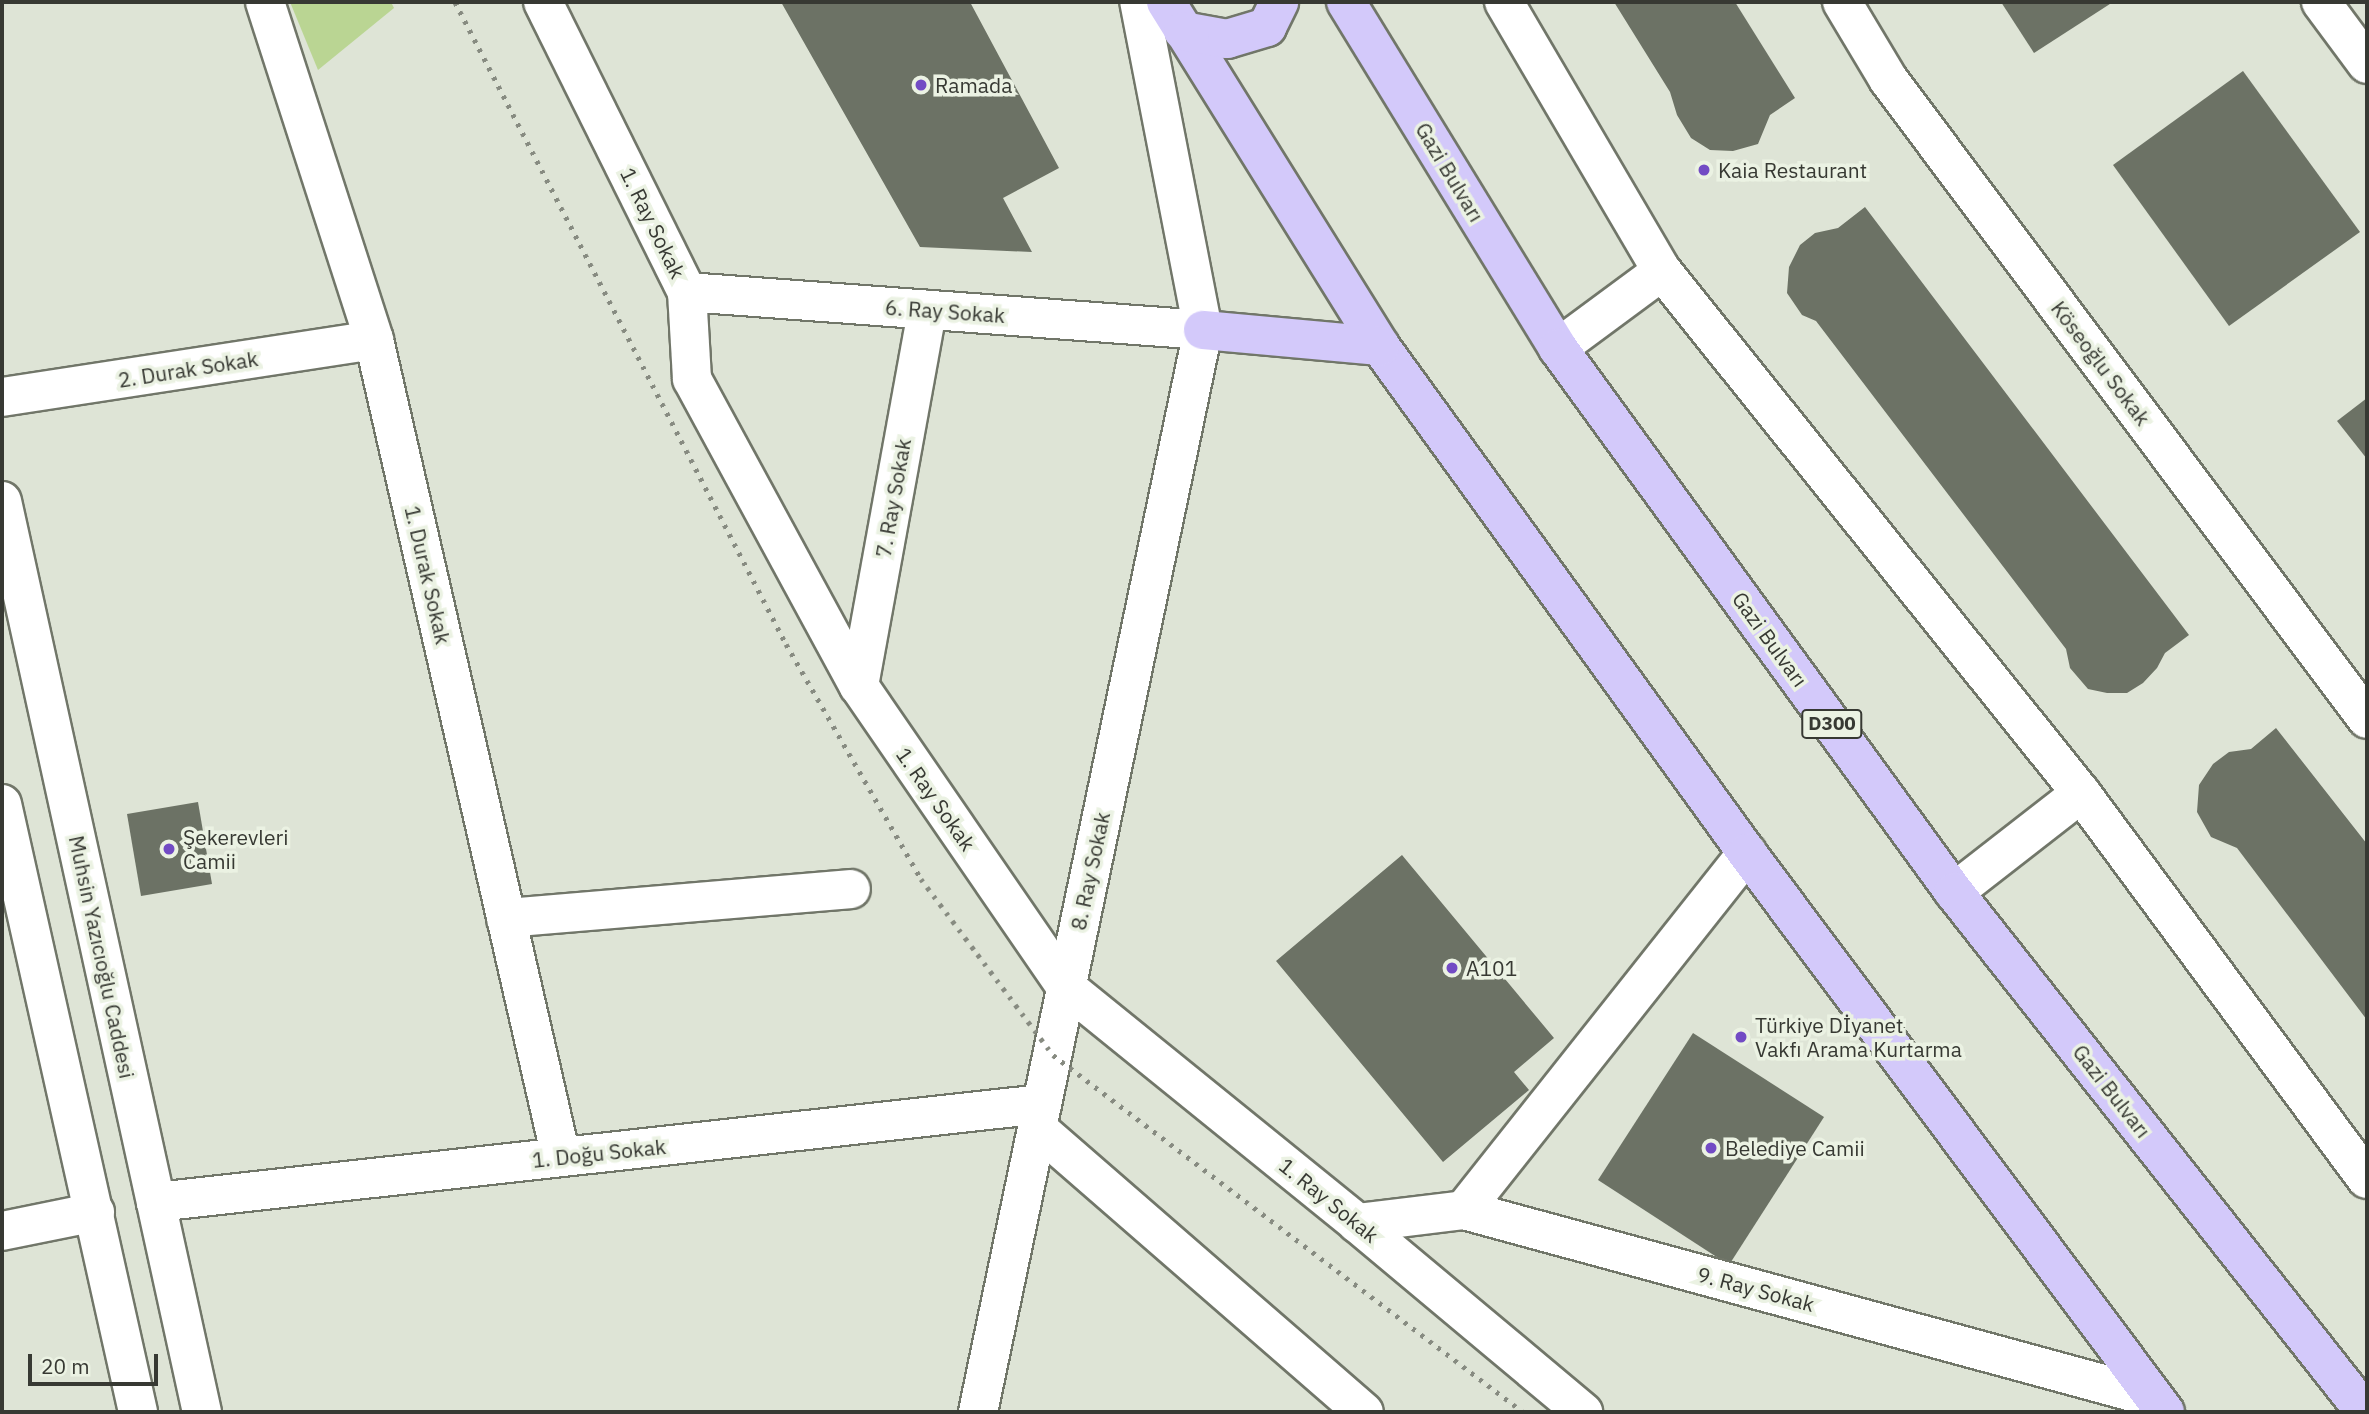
<!DOCTYPE html>
<meta charset="utf-8">
<style>
body{margin:0}
#map{position:relative;width:2369px;height:1414px;overflow:hidden;background:#dee4d6;font-family:"IBM Plex Sans",sans-serif}
div>[style]{position:absolute}
.green>*{inset:0;background:#bad593}
.building>*{inset:0;background:#6c7265}
.roads{filter:drop-shadow(2px 0 #717669) drop-shadow(-2px 0 #717669) drop-shadow(0 2px #717669) drop-shadow(0 -2px #717669)}
.street>*{height:38px;margin:-19px;padding:0 19px;transform-origin:19px;border-radius:19px;background:#fff}
.secondary>*{height:38px;margin:-19px;padding:0 19px;transform-origin:19px;border-radius:19px;background:#fff}
.highway>*{height:38px;margin:-19px;padding:0 19px;transform-origin:19px;border-radius:19px;background:#d3c9fa}
.rail>*{height:5px;margin-top:-2.5px;transform-origin:0;background:repeating-linear-gradient(90deg,#878b81 0 3.5px,transparent 0 10.5px)}
.dots>*{width:19px;height:19px;translate:-50% -50%;box-sizing:border-box;border:4px solid #ebf2e3;border-radius:50%}
span{translate:-50% -50%;white-space:nowrap;text-align:center;line-height:1.15;-webkit-text-stroke:7px #ebf2e3;paint-order:stroke}
.shield-label span{padding:2px 5px;background:#ebf2e3;border:2px solid;border-radius:5px;-webkit-text-stroke-width:0}
.shield-label{font-size:19px;color:#373933;font-weight:700}
.poi-label{font-size:21px;color:#373933}
.left{translate:0 -50%;text-align:left}
.street-label{font-size:21px;color:#373933}
.frame{position:absolute;inset:0;border:4px solid #373933;pointer-events:none}
.scale{position:absolute;left:28px;top:1354px;width:130px;height:32px;box-sizing:border-box;border:4px solid #373933;border-top:0;padding-left:9px;font-size:21px;line-height:24px;white-space:nowrap;color:#373933;-webkit-text-stroke:5px #ebf2e3;paint-order:stroke}
</style>
<div id="map">
<div class="green">
<div style="clip-path:polygon(290px 2px,391px 2px,394px 8px,318px 70px)"></div>
</div>
<div class="building">
<div style="clip-path:polygon(781px 2px,970px 2px,1059px 168px,1003px 198px,1032px 252px,920px 247px)"></div>
<div style="clip-path:polygon(1614px 2px,1735px 2px,1795px 98px,1770px 115px,1758px 144px,1733px 151px,1710px 150px,1691px 138px,1677px 115px,1670px 92px)"></div>
<div style="clip-path:polygon(2001px 2px,2113px 2px,2034px 53px)"></div>
<div style="clip-path:polygon(2243px 71px,2360px 232px,2229px 326px,2113px 165px)"></div>
<div style="clip-path:polygon(1865px 207px,2189px 635px,2165px 653px,2157px 668px,2143px 683px,2127px 693px,2107px 693px,2088px 689px,2070px 668px,2066px 649px,1816px 321px,1802px 315px,1787px 293px,1789px 267px,1800px 245px,1815px 233px,1838px 228px)"></div>
<div style="clip-path:polygon(2367px 398px,2367px 459px,2337px 421px)"></div>
<div style="clip-path:polygon(2276px 728px,2367px 844px,2367px 1020px,2237px 848px,2211px 837px,2197px 812px,2199px 785px,2213px 764px,2229px 752px,2251px 749px)"></div>
<div style="clip-path:polygon(198px 802px,212px 884px,141px 896px,127px 814px)"></div>
<div style="clip-path:polygon(1402px 855px,1554px 1038px,1514px 1072px,1529px 1090px,1443px 1162px,1276px 961px)"></div>
<div style="clip-path:polygon(1693px 1033px,1824px 1117px,1729px 1265px,1598px 1180px)"></div>
</div>
<div class="roads">
<div class="street">
<div style="left:265px;top:2px;width:355px;rotate:72.1deg"></div>
<div style="left:374px;top:340px;width:838px;rotate:77.11deg"></div>
<div style="left:543px;top:2px;width:324px;rotate:63.6deg"></div>
<div style="left:687px;top:292px;width:87px;rotate:86.7deg"></div>
<div style="left:692px;top:379px;width:349px;rotate:61.5deg"></div>
<div style="left:859px;top:686px;width:365px;rotate:55.5deg"></div>
<div style="left:1066px;top:987px;width:375px;rotate:39deg"></div>
<div style="left:1357px;top:1223px;width:295px;rotate:39.9deg"></div>
<div style="left:1504px;top:2px;width:312px;rotate:59.6deg"></div>
<div style="left:1662px;top:271px;width:669px;rotate:51.25deg"></div>
<div style="left:2081px;top:793px;width:480px;rotate:53.5deg"></div>
<div style="left:1842px;top:2px;width:90px;rotate:59.1deg"></div>
<div style="left:1888px;top:79px;width:799px;rotate:53.19deg"></div>
<div style="left:2321px;top:2px;width:77px;rotate:53.4deg"></div>
<div style="left:687px;top:292px;width:517px;rotate:4.21deg"></div>
<div style="left:1558px;top:348px;width:129px;rotate:-36.5deg"></div>
<div style="left:2px;top:397px;width:376px;rotate:-8.7deg"></div>
<div style="left:859px;top:686px;width:382px;rotate:-79.7deg"></div>
<div style="left:1954px;top:892px;width:161px;rotate:-37.9deg"></div>
<div style="left:506px;top:918px;width:346px;rotate:-4.8deg"></div>
<div style="left:1037px;top:1128px;width:433px;rotate:41deg"></div>
<div style="left:156px;top:1202px;width:891px;rotate:-6.31deg"></div>
<div style="left:1464px;top:1210px;width:456px;rotate:-51.6deg"></div>
<div style="left:1357px;top:1223px;width:108px;rotate:-6.9deg"></div>
<div style="left:1464px;top:1210px;width:712px;rotate:15.23deg"></div>
<div style="left:2px;top:1231px;width:95px;rotate:-11.5deg"></div>
</div>
<div class="secondary">
<div style="left:2px;top:501px;width:933px;rotate:77.62deg"></div>
<div style="left:2px;top:804px;width:623px;rotate:77.39deg"></div>
<div style="left:978px;top:1412px;width:1105px;rotate:-78.25deg"></div>
<div style="left:1203px;top:330px;width:334px;rotate:-101deg"></div>
</div>
<div class="highway">
<div style="left:1166px;top:2px;width:405px;rotate:58.1deg"></div>
<div style="left:1380px;top:346px;width:626px;rotate:54.1deg"></div>
<div style="left:1747px;top:853px;width:698px;rotate:53.21deg"></div>
<div style="left:1346px;top:2px;width:406px;rotate:58.5deg"></div>
<div style="left:1558px;top:348px;width:673px;rotate:53.95deg"></div>
<div style="left:1954px;top:892px;width:663px;rotate:51.68deg"></div>
<div style="left:1183px;top:31px;width:45px;rotate:10.3deg"></div>
<div style="left:1227px;top:39px;width:42px;rotate:-16.7deg"></div>
<div style="left:1267px;top:27px;width:28px;rotate:-64deg"></div>
<div style="left:1203px;top:330px;width:178px;rotate:5.2deg"></div>
</div>
</div>
<div class="rail">
<div style="left:455px;top:2px;width:722px;rotate:62.73deg"></div>
<div style="left:786px;top:644px;width:271px;rotate:60.1deg"></div>
<div style="left:921px;top:879px;width:220px;rotate:53.1deg"></div>
<div style="left:1053px;top:1055px;width:590px;rotate:37.22deg"></div>
</div>
<div class="dots">
<div style="left:921px;top:85px;background:#724bc4"></div>
<div style="left:1704px;top:170px;background:#724bc4"></div>
<div style="left:169px;top:849px;background:#724bc4"></div>
<div style="left:1452px;top:968px;background:#724bc4"></div>
<div style="left:1741px;top:1037px;background:#724bc4"></div>
<div style="left:1711px;top:1148px;background:#724bc4"></div>
</div>
<div class="shield-label">
<span style="left:1832px;top:724px">D300</span>
</div>
<div class="poi-label">
<span class="left" style="left:935px;top:85px">Ramada</span>
<span class="left" style="left:1718px;top:170px">Kaia Restaurant</span>
<span class="left" style="left:183px;top:849px">Şekerevleri<br>Camii</span>
<span class="left" style="left:1466px;top:968px">A101</span>
<span class="left" style="left:1755px;top:1037px">Türkiye Dİyanet<br>Vakfı Arama Kurtarma</span>
<span class="left" style="left:1725px;top:1148px">Belediye Camii</span>
</div>
<div class="street-label">
<span style="left:1450px;top:172px;rotate:59deg">Gazi Bulvarı</span>
<span style="left:653px;top:223px;rotate:64deg">1. Ray Sokak</span>
<span style="left:945px;top:311px;rotate:4deg">6. Ray Sokak</span>
<span style="left:2101px;top:363px;rotate:53deg">Köseoğlu Sokak</span>
<span style="left:188px;top:369px;rotate:-9deg">2. Durak Sokak</span>
<span style="left:893px;top:498px;rotate:-80deg">7. Ray Sokak</span>
<span style="left:428px;top:575px;rotate:77deg">1. Durak Sokak</span>
<span style="left:1770px;top:639px;rotate:54deg">Gazi Bulvarı</span>
<span style="left:936px;top:799px;rotate:55deg">1. Ray Sokak</span>
<span style="left:1090px;top:871px;rotate:-78deg">8. Ray Sokak</span>
<span style="left:102px;top:957px;rotate:78deg">Muhsin Yazıcıoğlu Caddesi</span>
<span style="left:2112px;top:1091px;rotate:52deg">Gazi Bulvarı</span>
<span style="left:599px;top:1153px;rotate:-6deg">1. Doğu Sokak</span>
<span style="left:1329px;top:1200px;rotate:39deg">1. Ray Sokak</span>
<span style="left:1756px;top:1289px;rotate:15deg">9. Ray Sokak</span>
</div>
<div class="frame"></div>
<div class="scale">20 m</div>
</div>
